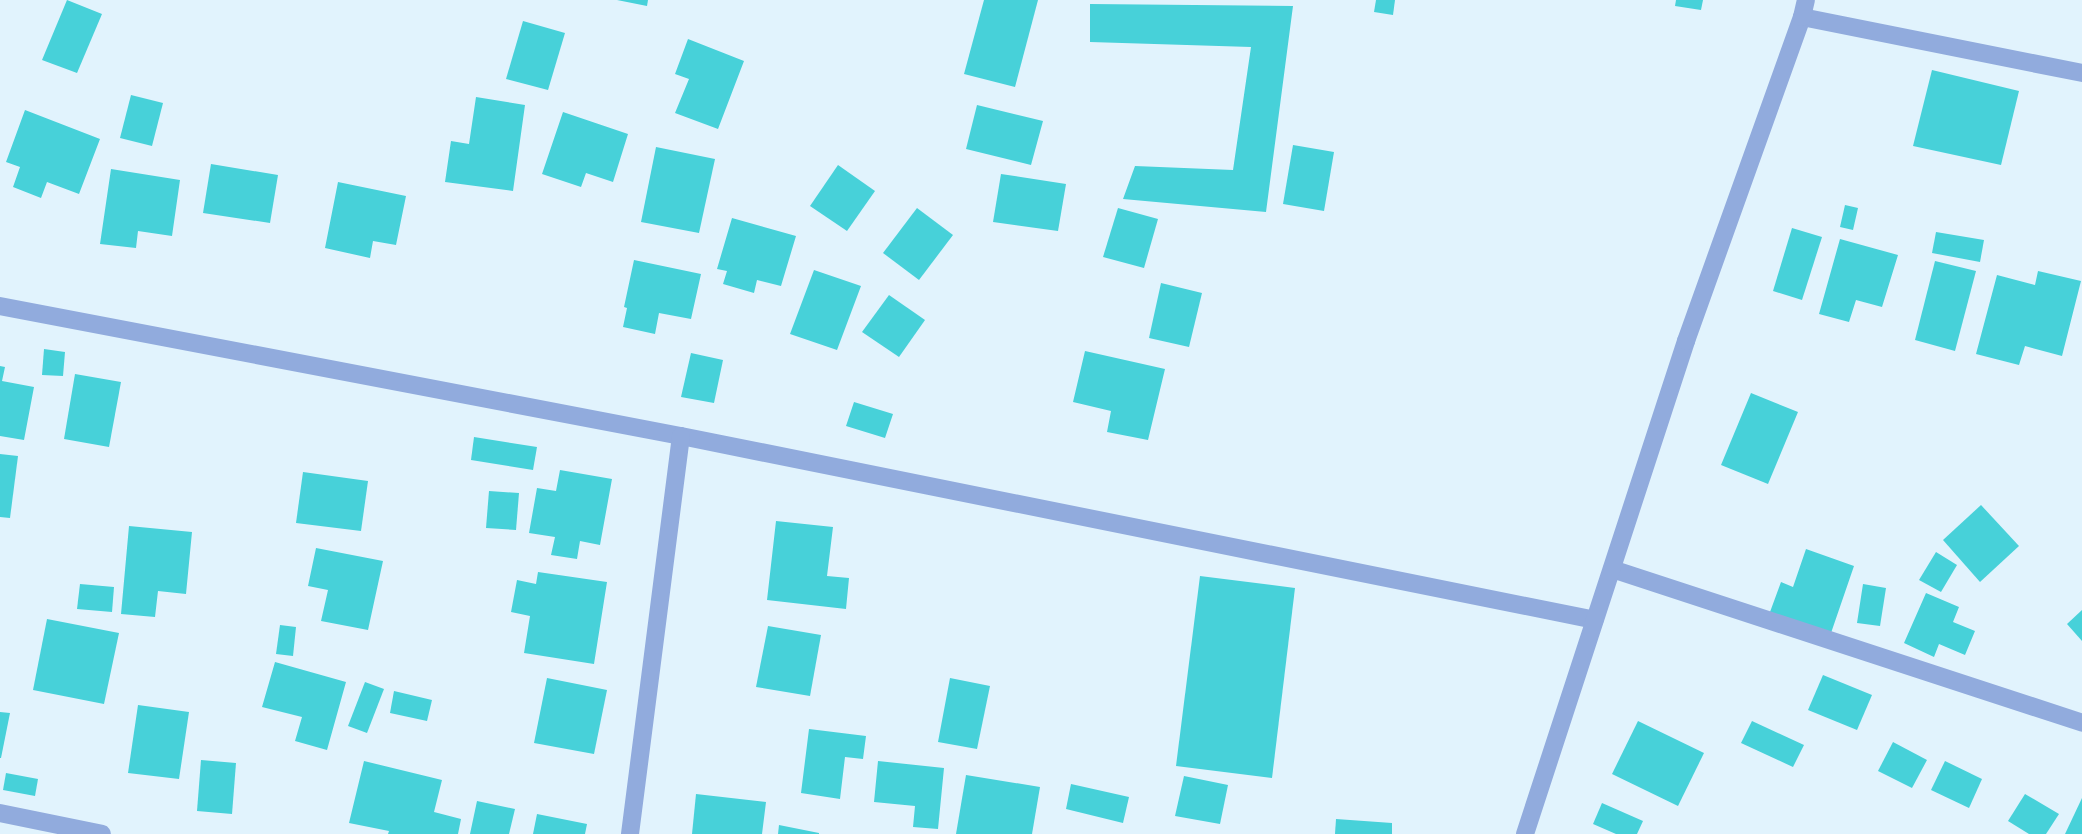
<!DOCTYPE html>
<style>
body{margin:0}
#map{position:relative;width:2082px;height:834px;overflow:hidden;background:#e1f3fd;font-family:Quicksand,sans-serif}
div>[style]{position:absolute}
.building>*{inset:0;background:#47d1d9}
.minor>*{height:18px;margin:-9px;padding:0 9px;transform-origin:9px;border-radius:9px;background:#91abdd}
span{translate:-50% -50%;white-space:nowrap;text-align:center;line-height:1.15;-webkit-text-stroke:4.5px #fdfdfd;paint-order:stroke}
</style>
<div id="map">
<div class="building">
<div style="clip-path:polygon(67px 0,102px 14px,77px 73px,42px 60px)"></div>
<div style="clip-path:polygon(617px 0,648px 0,647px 6px)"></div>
<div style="clip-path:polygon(984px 0,1038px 0,1015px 87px,964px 74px)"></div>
<div style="clip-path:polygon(1376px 0,1395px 0,1393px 15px,1374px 12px)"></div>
<div style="clip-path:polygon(1676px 0,1703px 0,1701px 10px,1675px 6px)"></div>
<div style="clip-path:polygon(1090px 4px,1293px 6px,1266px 212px,1123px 199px,1135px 166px,1233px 170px,1251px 47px,1090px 42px)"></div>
<div style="clip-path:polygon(523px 21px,565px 33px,548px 90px,506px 79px)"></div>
<div style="clip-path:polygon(688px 39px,744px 61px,718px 129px,675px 113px,689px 79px,675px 74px)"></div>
<div style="clip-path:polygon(1932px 70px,2019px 91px,2001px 165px,1913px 146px)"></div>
<div style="clip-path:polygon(131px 95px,163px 103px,152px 146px,120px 138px)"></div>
<div style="clip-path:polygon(476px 97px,525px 105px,513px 191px,445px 182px,451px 141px,469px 144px)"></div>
<div style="clip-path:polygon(977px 105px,1043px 121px,1031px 165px,966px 149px)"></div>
<div style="clip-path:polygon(25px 110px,100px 139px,79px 194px,47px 182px,41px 198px,13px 187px,20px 167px,6px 162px)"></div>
<div style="clip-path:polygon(563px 112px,628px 134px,613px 182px,586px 173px,581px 187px,542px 174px)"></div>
<div style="clip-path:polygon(1293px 145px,1334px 152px,1324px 211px,1283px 204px)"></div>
<div style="clip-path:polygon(656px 147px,715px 159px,699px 233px,641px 222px)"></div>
<div style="clip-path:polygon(211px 164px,278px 175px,270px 223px,203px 213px)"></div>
<div style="clip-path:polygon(838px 165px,875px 191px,847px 231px,810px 206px)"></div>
<div style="clip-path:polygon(111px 169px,180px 180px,172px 236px,138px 231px,136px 248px,100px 244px)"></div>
<div style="clip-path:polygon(1001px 174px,1066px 184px,1058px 231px,993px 222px)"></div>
<div style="clip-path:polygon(338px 182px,406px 196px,396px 245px,373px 241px,370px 258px,325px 248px)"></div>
<div style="clip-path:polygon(1845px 205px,1858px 208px,1853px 230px,1840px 227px)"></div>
<div style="clip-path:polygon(917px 208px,953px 235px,919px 280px,883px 253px)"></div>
<div style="clip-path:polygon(1118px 208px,1158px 219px,1144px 268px,1103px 257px)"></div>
<div style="clip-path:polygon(732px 218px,796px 236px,781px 286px,757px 280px,754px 293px,723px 284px,727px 271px,717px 269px)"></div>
<div style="clip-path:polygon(1792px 228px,1822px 237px,1802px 300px,1773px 291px)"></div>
<div style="clip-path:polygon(1936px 232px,1984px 240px,1980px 262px,1932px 253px)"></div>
<div style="clip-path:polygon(1840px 239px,1898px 255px,1882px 307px,1856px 300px,1849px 322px,1819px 314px)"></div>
<div style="clip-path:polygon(634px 260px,701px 274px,691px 319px,659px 313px,655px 334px,623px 327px,627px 308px,624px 307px)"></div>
<div style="clip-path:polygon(1935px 261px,1976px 271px,1955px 351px,1915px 340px)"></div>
<div style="clip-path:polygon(814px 270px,861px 286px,837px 350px,790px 334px)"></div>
<div style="clip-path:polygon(2038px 271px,2081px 281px,2062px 356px,2025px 346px,2019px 365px,1976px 354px,1997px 275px,2035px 285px)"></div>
<div style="clip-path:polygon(1161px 283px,1202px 293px,1189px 347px,1149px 338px)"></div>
<div style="clip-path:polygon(889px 295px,925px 320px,899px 357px,862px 332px)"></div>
<div style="clip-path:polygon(44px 349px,65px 352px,63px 376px,42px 375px)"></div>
<div style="clip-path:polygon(1085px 351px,1165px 369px,1148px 440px,1107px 432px,1111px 411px,1073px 402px)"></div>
<div style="clip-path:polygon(691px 353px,723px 360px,714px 403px,681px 397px)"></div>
<div style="clip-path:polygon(0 366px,5px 367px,2px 381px,34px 387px,24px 440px,0 436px)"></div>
<div style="clip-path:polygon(75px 374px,121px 382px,109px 447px,64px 439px)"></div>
<div style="clip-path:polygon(1751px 393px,1798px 412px,1768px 484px,1721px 465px)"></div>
<div style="clip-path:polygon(854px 402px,893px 414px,885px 438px,846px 426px)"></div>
<div style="clip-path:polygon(474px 437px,537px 447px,533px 470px,471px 460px)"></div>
<div style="clip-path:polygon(0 454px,18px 456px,10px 518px,0 517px)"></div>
<div style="clip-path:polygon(560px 470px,612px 479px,600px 545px,580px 541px,577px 559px,551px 555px,555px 537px,529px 533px,537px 488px,556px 491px)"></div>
<div style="clip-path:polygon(303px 472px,368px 481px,361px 531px,296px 523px)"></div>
<div style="clip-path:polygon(489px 491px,519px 493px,516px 530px,486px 528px)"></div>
<div style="clip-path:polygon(1981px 505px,2019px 546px,1980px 582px,1943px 540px)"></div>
<div style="clip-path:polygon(776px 521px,833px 527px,827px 576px,849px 578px,846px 609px,767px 600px)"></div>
<div style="clip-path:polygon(129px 526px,192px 532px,186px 594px,158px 591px,155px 617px,121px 614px)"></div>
<div style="clip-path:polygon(316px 548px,383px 561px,368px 630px,321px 621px,328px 590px,308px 586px)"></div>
<div style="clip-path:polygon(1806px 549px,1854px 566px,1831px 633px,1770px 612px,1781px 582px,1793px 587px)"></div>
<div style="clip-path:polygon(1936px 552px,1957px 565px,1941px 592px,1919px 580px)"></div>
<div style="clip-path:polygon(538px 572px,607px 582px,594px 664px,524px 653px,530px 616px,511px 612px,517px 580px,536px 584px)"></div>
<div style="clip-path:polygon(1200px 576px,1295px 588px,1272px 778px,1176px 766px)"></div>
<div style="clip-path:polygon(80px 584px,114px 587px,112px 612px,77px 609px)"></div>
<div style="clip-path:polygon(1863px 584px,1886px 588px,1880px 626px,1857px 623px)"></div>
<div style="clip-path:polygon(1926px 593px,1959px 607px,1953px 622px,1975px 631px,1965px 655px,1939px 644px,1934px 657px,1904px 643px)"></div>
<div style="clip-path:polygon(2082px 610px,2082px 641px,2067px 624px)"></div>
<div style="clip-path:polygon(47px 619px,119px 633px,104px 704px,33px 690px)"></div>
<div style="clip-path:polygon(280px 625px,296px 627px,293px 656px,276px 654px)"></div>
<div style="clip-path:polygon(768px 626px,821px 635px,810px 696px,756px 687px)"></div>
<div style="clip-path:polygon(275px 662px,346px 682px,327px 750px,295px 741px,302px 717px,262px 707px)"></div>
<div style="clip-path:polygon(1823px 675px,1872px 695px,1857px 730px,1808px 710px)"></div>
<div style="clip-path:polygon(547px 678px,607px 690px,594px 754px,534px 743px)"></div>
<div style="clip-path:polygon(950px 678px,990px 686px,977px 749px,938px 742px)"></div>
<div style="clip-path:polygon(365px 682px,384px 689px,367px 733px,348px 726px)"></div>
<div style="clip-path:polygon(394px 691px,432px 700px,427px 721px,390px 713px)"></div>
<div style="clip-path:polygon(138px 705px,189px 712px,179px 779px,128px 773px)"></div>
<div style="clip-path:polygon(0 712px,10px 713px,1px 758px,0 758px)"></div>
<div style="clip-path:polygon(1638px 721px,1704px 753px,1678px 806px,1612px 774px)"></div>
<div style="clip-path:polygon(1752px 721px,1804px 745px,1793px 767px,1741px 743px)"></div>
<div style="clip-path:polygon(809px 729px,866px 736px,863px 759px,845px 757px,840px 799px,801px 793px)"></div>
<div style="clip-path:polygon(1893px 742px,1927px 760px,1912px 788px,1878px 771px)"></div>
<div style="clip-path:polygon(201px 760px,236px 763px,232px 814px,197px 811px)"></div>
<div style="clip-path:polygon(364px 761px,442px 780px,434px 812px,461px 819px,458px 834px,388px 834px,389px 831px,349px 823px)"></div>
<div style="clip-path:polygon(878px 761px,944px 768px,938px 829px,913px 827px,915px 806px,874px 802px)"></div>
<div style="clip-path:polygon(1945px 761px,1982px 779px,1969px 808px,1931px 790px)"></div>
<div style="clip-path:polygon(6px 773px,38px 779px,35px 796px,3px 790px)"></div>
<div style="clip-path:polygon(966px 775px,1040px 787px,1032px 834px,956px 834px)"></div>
<div style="clip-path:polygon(1184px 776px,1228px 785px,1220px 824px,1175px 816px)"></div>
<div style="clip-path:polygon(1071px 784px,1129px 797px,1123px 823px,1066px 809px)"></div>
<div style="clip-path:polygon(696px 794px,766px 802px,762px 834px,692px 834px)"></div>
<div style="clip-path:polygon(2025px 794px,2059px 814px,2046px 834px,2029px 834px,2008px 821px)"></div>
<div style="clip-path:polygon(2082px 798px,2082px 834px,2065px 834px)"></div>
<div style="clip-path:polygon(477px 801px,515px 809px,509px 834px,470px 834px)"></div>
<div style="clip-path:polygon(1602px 803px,1643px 821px,1637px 834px,1616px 834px,1593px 824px)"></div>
<div style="clip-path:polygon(537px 814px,587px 824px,585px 834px,533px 834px)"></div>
<div style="clip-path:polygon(1336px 819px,1392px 823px,1392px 834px,1335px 834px)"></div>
<div style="clip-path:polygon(779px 825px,819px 833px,819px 834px,778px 834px)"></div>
</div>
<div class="minor">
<div style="left:1802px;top:17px;width:286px;rotate:11.3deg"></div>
<div style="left:0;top:306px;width:693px;rotate:10.81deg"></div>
<div style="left:681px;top:436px;width:932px;rotate:11.38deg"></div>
<div style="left:1612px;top:569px;width:495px;rotate:18.1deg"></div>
<div style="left:0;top:813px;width:104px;rotate:11.6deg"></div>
<div style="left:630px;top:834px;width:401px;rotate:-82.7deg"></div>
<div style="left:1525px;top:834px;width:519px;rotate:-71.91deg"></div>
<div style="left:1686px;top:341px;width:344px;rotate:-70.3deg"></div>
<div style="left:1802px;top:17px;width:17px;rotate:-77deg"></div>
</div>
</div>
